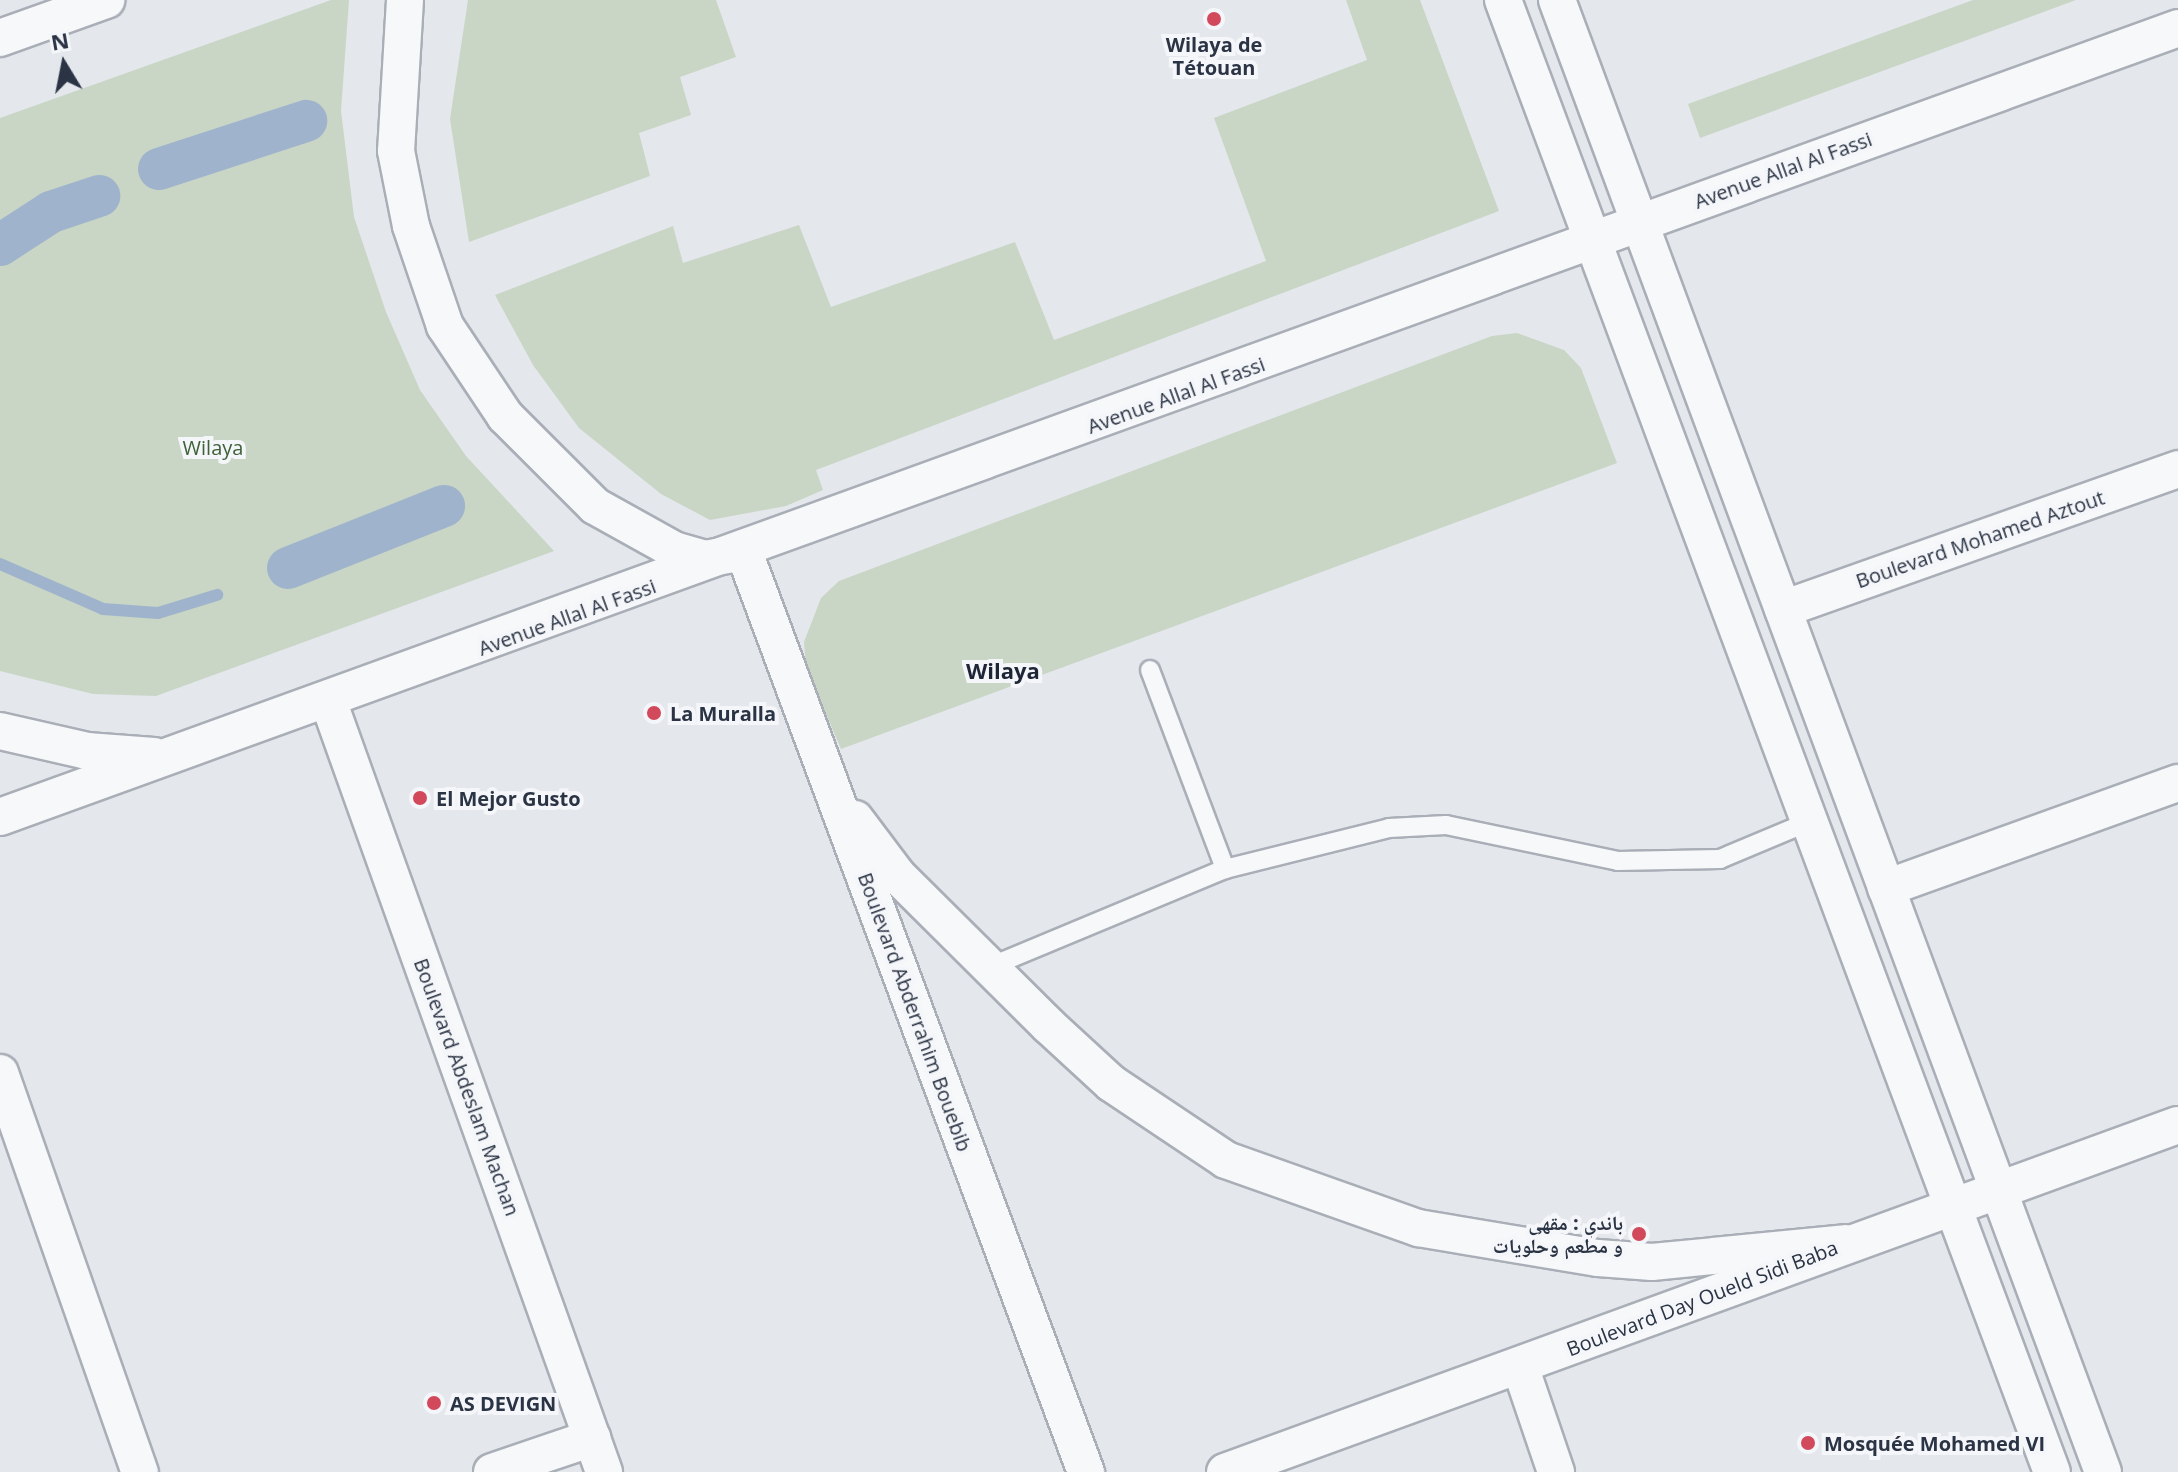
<!DOCTYPE html>
<meta charset="utf-8">
<style>
body{margin:0}
#map{position:relative;width:2178px;height:1472px;overflow:hidden;background:#e4e7ec;font-family:"Open Sans","Noto Naskh Arabic",sans-serif}
div>[style]{position:absolute}
.green>*{inset:0;background:#c9d6c5}
.stream>*{height:12px;margin:-6px;padding:0 6px;transform-origin:6px;border-radius:6px;background:#9fb4cc}
.canal>*{height:42px;margin:-21px;padding:0 21px;transform-origin:21px;border-radius:21px;background:#9fb4cc}
.roads{filter:drop-shadow(2px 0 #a9aeb7) drop-shadow(-2px 0 #a9aeb7) drop-shadow(0 2px #a9aeb7) drop-shadow(0 -2px #a9aeb7)}
.lane>*{height:18px;margin:-9px;padding:0 9px;transform-origin:9px;border-radius:9px;background:#f7f8fa}
.street>*{height:36px;margin:-18px;padding:0 18px;transform-origin:18px;border-radius:18px;background:#f7f8fa}
.dots>*{width:22px;height:22px;translate:-50% -50%;box-sizing:border-box;border:4px solid #f4f6f9;border-radius:50%}
span{translate:-50% -50%;white-space:nowrap;text-align:center;line-height:1.15;-webkit-text-stroke:8px #f4f6f9;paint-order:stroke}
.poi-label{font-size:20px;color:#2b3445;font-weight:700}
.left{translate:0 -50%;text-align:left}
.right{translate:-100% -50%;text-align:right}
.street-label{font-size:20px;color:#2b3445}
.park-label{font-size:20px;color:#3f6138}
.neighbourhood-label{font-size:22px;color:#1d2536;font-weight:700}
.north{position:absolute;left:24px;top:24px;width:80px;height:80px;-webkit-text-stroke:6px #f4f6f9;paint-order:stroke;rotate:350deg;font-size:22px;font-weight:700;line-height:32px;text-align:center;color:#2b3445}
.north::after{content:'';display:block;margin:auto;width:28px;height:36px;background:#2b3445;clip-path:polygon(50% 0,100% 100%,50% 72%,0 100%)}
</style>
<div id="map">
<div class="green">
<div style="clip-path:polygon(331px 0,349px 0,341px 111px,354px 217px,386px 312px,420px 390px,466px 456px,554px 551px,156px 696px,93px 694px,0 671px,0 118px)"></div>
<div style="clip-path:polygon(468px 0,716px 0,736px 57px,680px 77px,691px 115px,639px 133px,650px 176px,469px 242px,450px 119px)"></div>
<div style="clip-path:polygon(1346px 0,1420px 0,1499px 211px,816px 470px,823px 490px,786px 506px,710px 520px,661px 494px,579px 428px,533px 365px,495px 295px,673px 226px,683px 263px,799px 225px,831px 307px,1015px 242px,1054px 340px,1266px 261px,1214px 118px,1367px 60px)"></div>
<div style="clip-path:polygon(1973px 0,2076px 0,1700px 138px,1688px 104px)"></div>
<div style="clip-path:polygon(1517px 333px,1564px 350px,1581px 368px,1617px 463px,841px 749px,806px 667px,804px 642px,821px 598px,839px 581px,1492px 336px)"></div>
</div>
<div class="stream">
<div style="left:0;top:564px;width:112px;rotate:23.6deg"></div>
<div style="left:103px;top:609px;width:55px;rotate:4.2deg"></div>
<div style="left:158px;top:613px;width:62px;rotate:-17deg"></div>
</div>
<div class="canal">
<div style="left:159px;top:169px;width:155px;rotate:-18.1deg"></div>
<div style="left:0;top:245px;width:61px;rotate:-32.9deg"></div>
<div style="left:51px;top:212px;width:51px;rotate:-18.4deg"></div>
<div style="left:288px;top:568px;width:168px;rotate:-21.7deg"></div>
</div>
<div class="roads">
<div class="lane">
<div style="left:1150px;top:670px;width:213px;rotate:69.3deg"></div>
<div style="left:987px;top:968px;width:258px;rotate:-22.6deg"></div>
<div style="left:1225px;top:869px;width:169px;rotate:-14deg"></div>
<div style="left:1389px;top:828px;width:57px;rotate:-3deg"></div>
<div style="left:1446px;top:825px;width:176px;rotate:11.8deg"></div>
<div style="left:1618px;top:861px;width:102px;rotate:-1.1deg"></div>
<div style="left:1720px;top:859px;width:95px;rotate:-22.8deg"></div>
</div>
<div class="street">
<div style="left:405px;top:0;width:151px;rotate:93.4deg"></div>
<div style="left:396px;top:151px;width:76px;rotate:78.7deg"></div>
<div style="left:411px;top:226px;width:106px;rotate:71.2deg"></div>
<div style="left:445px;top:326px;width:108px;rotate:56.3deg"></div>
<div style="left:505px;top:416px;width:127px;rotate:45deg"></div>
<div style="left:595px;top:506px;width:90px;rotate:29.1deg"></div>
<div style="left:674px;top:550px;width:32px;rotate:16deg"></div>
<div style="left:705px;top:559px;width:40px;rotate:-10deg"></div>
<div style="left:744px;top:552px;width:982px;rotate:69.61deg"></div>
<div style="left:1503px;top:0;width:1571px;rotate:69.55deg"></div>
<div style="left:1557px;top:0;width:1570px;rotate:69.65deg"></div>
<div style="left:0;top:38px;width:113px;rotate:-19.7deg"></div>
<div style="left:1783px;top:609px;width:419px;rotate:-19.5deg"></div>
<div style="left:329px;top:703px;width:817px;rotate:70.32deg"></div>
<div style="left:0;top:731px;width:89px;rotate:12.9deg"></div>
<div style="left:87px;top:751px;width:67px;rotate:4.3deg"></div>
<div style="left:0;top:817px;width:2317px;rotate:-19.91deg"></div>
<div style="left:855px;top:819px;width:71px;rotate:53deg"></div>
<div style="left:898px;top:876px;width:211px;rotate:44.8deg"></div>
<div style="left:1048px;top:1025px;width:86px;rotate:42.6deg"></div>
<div style="left:1111px;top:1083px;width:138px;rotate:33.8deg"></div>
<div style="left:1226px;top:1160px;width:204px;rotate:19.5deg"></div>
<div style="left:1418px;top:1228px;width:182px;rotate:9.5deg"></div>
<div style="left:1598px;top:1258px;width:54px;rotate:4.2deg"></div>
<div style="left:1652px;top:1262px;width:194px;rotate:-5.6deg"></div>
<div style="left:1886px;top:888px;width:310px;rotate:-19.8deg"></div>
<div style="left:0;top:1073px;width:423px;rotate:70.7deg"></div>
<div style="left:1521px;top:1369px;width:109px;rotate:71.2deg"></div>
<div style="left:492px;top:1472px;width:106px;rotate:-18.8deg"></div>
<div style="left:1225px;top:1472px;width:1014px;rotate:-20.01deg"></div>
</div>
</div>
<div class="dots">
<div style="left:1214px;top:19px;background:#d1495b"></div>
<div style="left:654px;top:713px;background:#d1495b"></div>
<div style="left:420px;top:798px;background:#d1495b"></div>
<div style="left:1639px;top:1234px;background:#d1495b"></div>
<div style="left:434px;top:1403px;background:#d1495b"></div>
<div style="left:1808px;top:1443px;background:#d1495b"></div>
</div>
<div class="poi-label">
<span style="left:1214px;top:56px">Wilaya de<br>Tétouan</span>
<span class="left" style="left:670px;top:713px">La Muralla</span>
<span class="left" style="left:436px;top:798px">El Mejor Gusto</span>
<span class="right" style="left:1623px;top:1234px">باندي : مقهى<br>و مطعم وحلويات</span>
<span class="left" style="left:450px;top:1403px">AS DEVIGN</span>
<span class="left" style="left:1824px;top:1443px">Mosquée Mohamed VI</span>
</div>
<div class="street-label">
<span style="left:1783px;top:170px;rotate:-20deg">Avenue Allal Al Fassi</span>
<span style="left:1176px;top:395px;rotate:-20deg">Avenue Allal Al Fassi</span>
<span style="left:1980px;top:539px;rotate:-19deg">Boulevard Mohamed Aztout</span>
<span style="left:567px;top:617px;rotate:-20deg">Avenue Allal Al Fassi</span>
<span style="left:915px;top:1012px;rotate:70deg">Boulevard Abderrahim Bouebib</span>
<span style="left:467px;top:1087px;rotate:70deg">Boulevard Abdeslam Machan</span>
<span style="left:1702px;top:1298px;rotate:-21deg">Boulevard Day Oueld Sidi Baba</span>
</div>
<div class="park-label">
<span style="left:213px;top:447px">Wilaya</span>
</div>
<div class="neighbourhood-label">
<span style="left:1003px;top:671px">Wilaya</span>
</div>
<div class="north">N</div>
</div>
